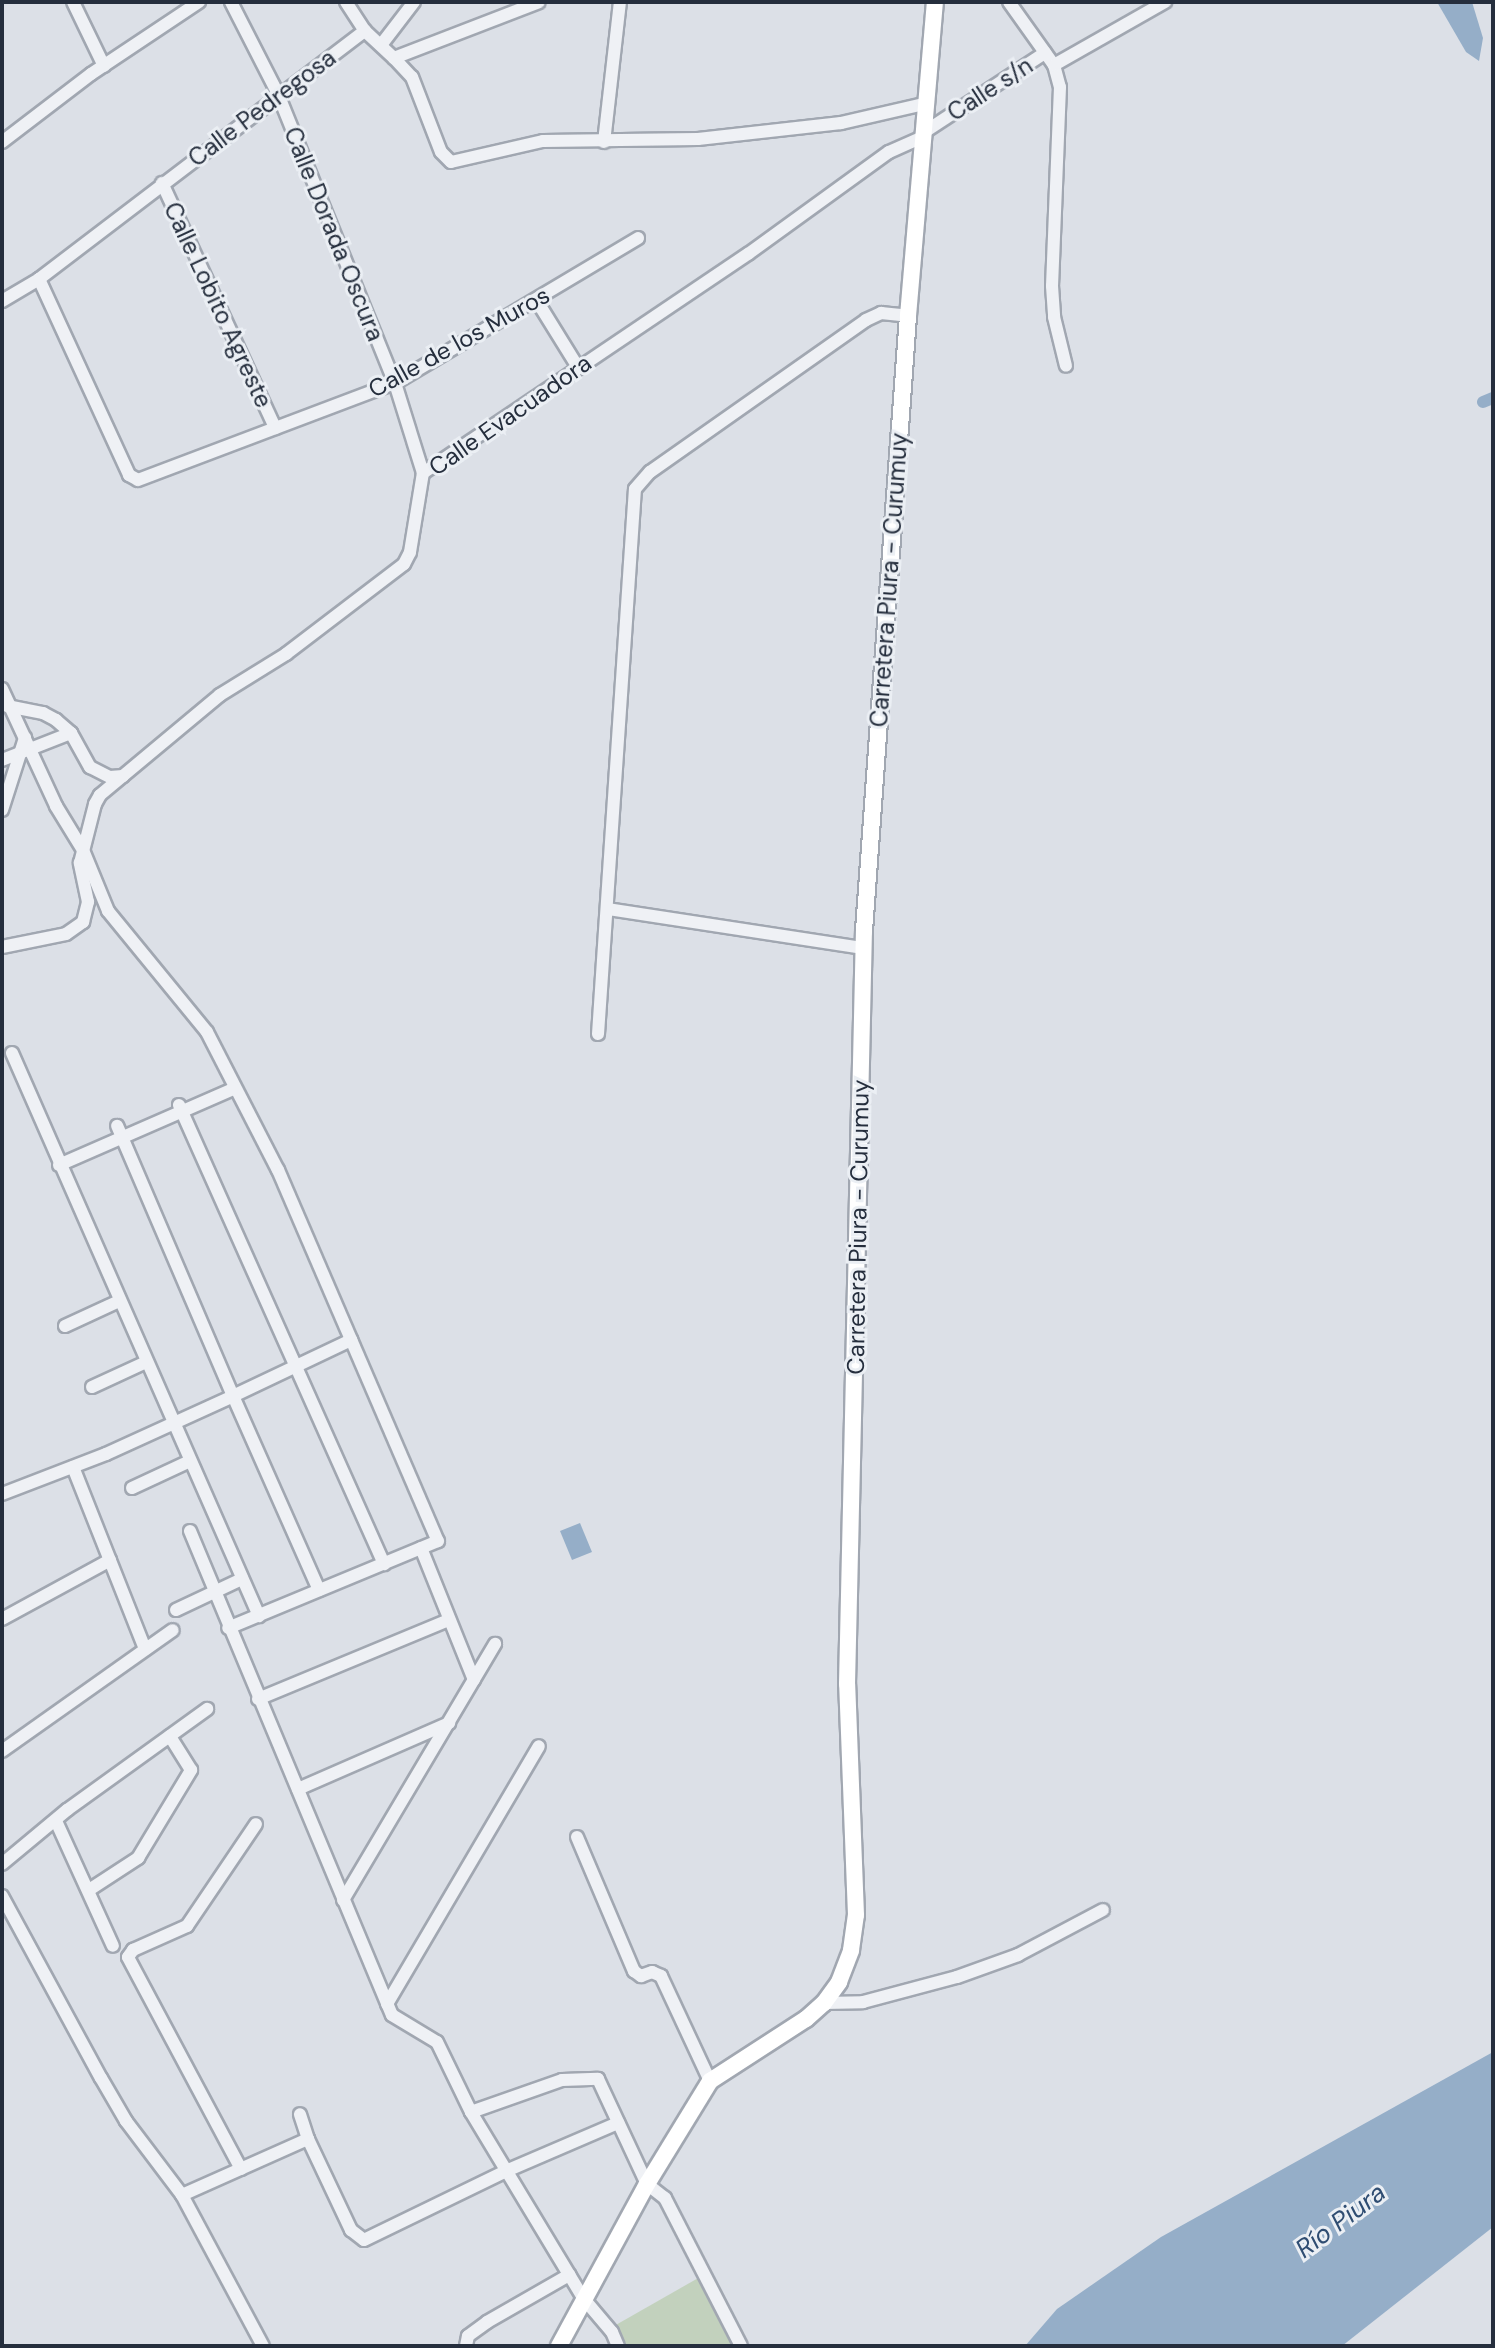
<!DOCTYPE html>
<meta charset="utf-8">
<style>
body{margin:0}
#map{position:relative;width:1495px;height:2348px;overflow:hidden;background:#dce0e7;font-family:"DM Sans",sans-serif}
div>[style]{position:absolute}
.green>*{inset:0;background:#c2d1bd}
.water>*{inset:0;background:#95aec8}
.canal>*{height:12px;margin:-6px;padding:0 6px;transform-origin:6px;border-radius:6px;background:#95aec8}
.roads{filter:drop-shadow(2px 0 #a1a7b1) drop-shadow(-2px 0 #a1a7b1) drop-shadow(0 2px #a1a7b1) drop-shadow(0 -2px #a1a7b1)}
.minor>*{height:12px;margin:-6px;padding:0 6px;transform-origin:6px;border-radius:6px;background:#eff1f5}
.major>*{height:16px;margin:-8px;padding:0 8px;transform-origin:8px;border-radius:8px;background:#fff}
span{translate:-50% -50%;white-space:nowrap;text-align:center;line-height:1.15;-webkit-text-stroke:6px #ebeff4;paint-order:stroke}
.street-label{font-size:24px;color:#252e3d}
.water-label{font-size:26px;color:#2f4d72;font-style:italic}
.frame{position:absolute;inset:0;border:4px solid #252e3d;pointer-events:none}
</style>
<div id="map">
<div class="green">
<div style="clip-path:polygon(700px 2277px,736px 2346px,624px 2346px,614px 2326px)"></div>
</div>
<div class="water">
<div style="clip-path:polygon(1437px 2px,1472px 2px,1483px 38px,1479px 61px,1466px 52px)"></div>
<div style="clip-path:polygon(580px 1523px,592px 1552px,572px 1560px,560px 1531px)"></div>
<div style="clip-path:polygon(1493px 2052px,1493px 2227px,1342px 2346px,1025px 2346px,1057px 2309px,1161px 2237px)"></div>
</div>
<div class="canal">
<div style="left:1483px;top:402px;width:11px;rotate:-22deg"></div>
</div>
<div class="roads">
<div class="minor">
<div style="left:73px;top:2px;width:71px;rotate:64.2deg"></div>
<div style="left:231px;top:2px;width:103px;rotate:62.9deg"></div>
<div style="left:278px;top:94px;width:312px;rotate:68deg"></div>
<div style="left:395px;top:383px;width:94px;rotate:72.7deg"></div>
<div style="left:346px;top:2px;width:35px;rotate:57deg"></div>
<div style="left:1009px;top:2px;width:77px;rotate:54.5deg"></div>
<div style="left:1054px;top:65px;width:23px;rotate:75deg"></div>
<div style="left:1060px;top:87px;width:199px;rotate:92.3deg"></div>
<div style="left:1052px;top:286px;width:31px;rotate:86deg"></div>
<div style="left:1054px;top:317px;width:50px;rotate:76.2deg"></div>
<div style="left:381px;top:45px;width:54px;rotate:-52.5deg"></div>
<div style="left:394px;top:58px;width:26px;rotate:47deg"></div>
<div style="left:412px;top:77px;width:80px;rotate:68.9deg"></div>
<div style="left:441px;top:152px;width:14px;rotate:45deg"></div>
<div style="left:451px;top:162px;width:94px;rotate:-12.9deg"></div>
<div style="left:543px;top:141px;width:155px;rotate:-0.7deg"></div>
<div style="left:698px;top:139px;width:144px;rotate:-6.4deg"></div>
<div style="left:841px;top:123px;width:85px;rotate:-12.9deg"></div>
<div style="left:1054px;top:65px;width:128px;rotate:-29.6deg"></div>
<div style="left:923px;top:133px;width:146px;rotate:-33.3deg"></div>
<div style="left:2px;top:142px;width:112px;rotate:-37.4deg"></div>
<div style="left:91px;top:74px;width:130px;rotate:-33.7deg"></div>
<div style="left:604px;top:142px;width:141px;rotate:-83.5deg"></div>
<div style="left:162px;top:183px;width:270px;rotate:65.2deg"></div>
<div style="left:39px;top:279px;width:216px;rotate:65.3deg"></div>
<div style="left:129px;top:475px;width:10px;rotate:29deg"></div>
<div style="left:138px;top:480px;width:275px;rotate:-20.7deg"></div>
<div style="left:395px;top:383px;width:283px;rotate:-30.8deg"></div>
<div style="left:2px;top:301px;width:43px;rotate:-30.7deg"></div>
<div style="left:39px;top:279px;width:410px;rotate:-37.3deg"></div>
<div style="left:365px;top:31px;width:40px;rotate:43deg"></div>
<div style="left:394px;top:58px;width:155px;rotate:-21.1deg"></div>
<div style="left:537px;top:301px;width:78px;rotate:58.2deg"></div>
<div style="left:2px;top:689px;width:129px;rotate:65.2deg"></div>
<div style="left:56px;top:806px;width:52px;rotate:58.5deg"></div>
<div style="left:83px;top:850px;width:66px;rotate:67.7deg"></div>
<div style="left:108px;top:911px;width:156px;rotate:50.7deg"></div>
<div style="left:207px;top:1032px;width:155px;rotate:62.8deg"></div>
<div style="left:278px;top:1170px;width:404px;rotate:66.7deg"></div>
<div style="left:438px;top:1541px;width:227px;rotate:157.5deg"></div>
<div style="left:7px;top:706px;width:37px;rotate:11deg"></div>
<div style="left:43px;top:713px;width:15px;rotate:28deg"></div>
<div style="left:56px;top:720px;width:20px;rotate:41deg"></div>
<div style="left:71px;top:733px;width:39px;rotate:61deg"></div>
<div style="left:90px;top:767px;width:22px;rotate:27deg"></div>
<div style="left:110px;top:777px;width:13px;rotate:-4deg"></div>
<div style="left:2px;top:760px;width:74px;rotate:-21.4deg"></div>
<div style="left:2px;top:810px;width:76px;rotate:-72.3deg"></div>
<div style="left:608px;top:909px;width:259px;rotate:8.7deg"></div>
<div style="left:2px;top:947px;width:65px;rotate:-11.5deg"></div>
<div style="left:66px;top:934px;width:21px;rotate:-35deg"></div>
<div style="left:83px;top:922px;width:21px;rotate:-76deg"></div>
<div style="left:88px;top:902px;width:40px;rotate:-102deg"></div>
<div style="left:80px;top:863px;width:61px;rotate:-75.7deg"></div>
<div style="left:95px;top:804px;width:10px;rotate:-61deg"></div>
<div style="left:100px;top:795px;width:156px;rotate:-39.8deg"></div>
<div style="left:220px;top:695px;width:78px;rotate:-31.8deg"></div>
<div style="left:286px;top:654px;width:148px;rotate:-37.3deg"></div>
<div style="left:404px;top:564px;width:13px;rotate:-63deg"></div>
<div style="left:410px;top:552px;width:80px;rotate:-80.7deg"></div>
<div style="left:423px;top:473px;width:392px;rotate:-34deg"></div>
<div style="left:748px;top:254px;width:174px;rotate:-35.9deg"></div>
<div style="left:889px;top:152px;width:36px;rotate:-24deg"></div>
<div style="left:598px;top:1034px;width:546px;rotate:-86.12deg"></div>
<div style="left:635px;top:489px;width:23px;rotate:-49deg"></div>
<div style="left:650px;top:472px;width:264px;rotate:-35.1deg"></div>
<div style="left:866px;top:320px;width:17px;rotate:-25deg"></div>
<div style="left:881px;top:313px;width:27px;rotate:6deg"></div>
<div style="left:12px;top:1053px;width:615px;rotate:66.31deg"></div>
<div style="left:179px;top:1105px;width:503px;rotate:65.93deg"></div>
<div style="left:59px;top:1165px;width:192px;rotate:-23.6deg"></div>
<div style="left:65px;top:1326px;width:60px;rotate:-24.8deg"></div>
<div style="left:92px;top:1387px;width:60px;rotate:-24.8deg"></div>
<div style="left:73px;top:1467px;width:196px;rotate:68.4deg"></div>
<div style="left:132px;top:1488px;width:64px;rotate:-25deg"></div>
<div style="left:2px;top:1494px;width:111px;rotate:-21deg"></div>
<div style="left:106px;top:1454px;width:140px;rotate:-24.5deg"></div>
<div style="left:233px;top:1396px;width:294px;rotate:-113.2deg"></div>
<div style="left:190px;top:1531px;width:524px;rotate:67.35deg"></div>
<div style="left:392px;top:2015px;width:52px;rotate:31deg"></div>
<div style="left:437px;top:2042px;width:78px;rotate:64.1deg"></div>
<div style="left:471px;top:2112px;width:218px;rotate:58.9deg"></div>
<div style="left:584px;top:2299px;width:43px;rotate:49.7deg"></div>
<div style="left:612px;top:2332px;width:15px;rotate:67deg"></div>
<div style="left:421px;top:1548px;width:142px;rotate:68.1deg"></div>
<div style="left:319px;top:1590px;width:212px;rotate:-113.9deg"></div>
<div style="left:233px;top:1396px;width:131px;rotate:-25.4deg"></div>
<div style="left:176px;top:1610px;width:73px;rotate:-25.2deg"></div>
<div style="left:2px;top:1619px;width:123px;rotate:-28.6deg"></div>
<div style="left:258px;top:1699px;width:207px;rotate:-22.5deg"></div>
<div style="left:2px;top:1751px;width:209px;rotate:-35.3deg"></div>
<div style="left:298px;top:1789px;width:165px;rotate:-23.6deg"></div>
<div style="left:56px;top:1821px;width:137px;rotate:65.5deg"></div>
<div style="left:577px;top:1837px;width:146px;rotate:67deg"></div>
<div style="left:634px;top:1971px;width:9px;rotate:36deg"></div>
<div style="left:641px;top:1976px;width:12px;rotate:-20deg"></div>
<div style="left:652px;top:1972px;width:10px;rotate:24deg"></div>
<div style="left:661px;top:1976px;width:116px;rotate:65deg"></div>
<div style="left:2px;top:1864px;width:85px;rotate:-39.7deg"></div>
<div style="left:67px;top:1810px;width:173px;rotate:-35.8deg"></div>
<div style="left:89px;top:1890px;width:59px;rotate:-33.1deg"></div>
<div style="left:138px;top:1858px;width:103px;rotate:-58.9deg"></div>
<div style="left:191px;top:1770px;width:40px;rotate:-122deg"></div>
<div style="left:2px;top:1896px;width:207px;rotate:61.5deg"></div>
<div style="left:101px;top:2078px;width:50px;rotate:59.8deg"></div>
<div style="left:126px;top:2121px;width:93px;rotate:52.9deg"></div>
<div style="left:182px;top:2195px;width:171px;rotate:61.8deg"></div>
<div style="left:343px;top:1900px;width:298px;rotate:-59.3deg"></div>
<div style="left:824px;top:2003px;width:39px;rotate:-1deg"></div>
<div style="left:863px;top:2002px;width:97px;rotate:-14.9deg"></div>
<div style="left:957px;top:1977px;width:65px;rotate:-19.8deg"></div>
<div style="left:1018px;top:1955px;width:96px;rotate:-27.9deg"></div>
<div style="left:387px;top:2004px;width:299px;rotate:-59.5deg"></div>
<div style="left:471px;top:2112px;width:96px;rotate:-19.4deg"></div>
<div style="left:562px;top:2080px;width:36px;rotate:-2deg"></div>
<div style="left:598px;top:2079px;width:116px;rotate:65deg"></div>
<div style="left:647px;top:2184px;width:23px;rotate:38deg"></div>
<div style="left:665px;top:2198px;width:166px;rotate:62.8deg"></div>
<div style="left:308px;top:2139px;width:101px;rotate:64.7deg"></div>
<div style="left:351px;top:2230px;width:16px;rotate:38deg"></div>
<div style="left:364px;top:2240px;width:158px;rotate:-25.9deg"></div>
<div style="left:506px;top:2171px;width:122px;rotate:-23.2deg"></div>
<div style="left:241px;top:2169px;width:240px;rotate:-118.1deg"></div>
<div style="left:128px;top:1957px;width:9px;rotate:-54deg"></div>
<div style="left:133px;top:1950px;width:59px;rotate:-24deg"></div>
<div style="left:187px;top:1926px;width:123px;rotate:-55.9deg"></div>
<div style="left:182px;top:2195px;width:138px;rotate:-24deg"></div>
<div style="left:308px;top:2139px;width:26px;rotate:-108deg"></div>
<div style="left:466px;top:2346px;width:10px;rotate:-79deg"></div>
<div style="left:468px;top:2336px;width:24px;rotate:-36deg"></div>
<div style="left:487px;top:2322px;width:95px;rotate:-29.8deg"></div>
</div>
<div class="major">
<div style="left:559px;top:2346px;width:184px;rotate:-61.5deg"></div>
<div style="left:647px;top:2184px;width:121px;rotate:-58.5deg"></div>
<div style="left:710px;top:2081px;width:114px;rotate:-32.9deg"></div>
<div style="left:806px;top:2019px;width:24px;rotate:-42deg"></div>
<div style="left:824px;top:2003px;width:26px;rotate:-54deg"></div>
<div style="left:839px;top:1982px;width:34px;rotate:-69deg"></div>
<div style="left:851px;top:1950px;width:35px;rotate:-82deg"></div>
<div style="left:856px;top:1915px;width:231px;rotate:-92.2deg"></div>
<div style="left:847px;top:1684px;width:753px;rotate:-88.71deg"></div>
<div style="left:864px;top:931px;width:617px;rotate:-85.91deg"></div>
<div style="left:908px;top:316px;width:315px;rotate:-85.1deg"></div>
</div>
</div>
<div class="street-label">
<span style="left:990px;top:89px;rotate:-33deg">Calle s/n</span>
<span style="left:262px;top:108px;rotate:-37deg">Calle Pedregosa</span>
<span style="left:334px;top:234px;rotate:68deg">Calle Dorada Oscura</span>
<span style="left:218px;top:305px;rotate:65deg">Calle Lobito Agreste</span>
<span style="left:459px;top:342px;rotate:-29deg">Calle de los Muros</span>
<span style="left:510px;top:415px;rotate:-35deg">Calle Evacuadora</span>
<span style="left:889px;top:580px;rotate:-86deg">Carretera Piura - Curumuy</span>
<span style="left:858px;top:1227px;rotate:-89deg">Carretera Piura - Curumuy</span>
</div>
<div class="water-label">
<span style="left:1341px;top:2221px;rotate:-37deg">Río Piura</span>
</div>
<div class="frame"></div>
</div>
